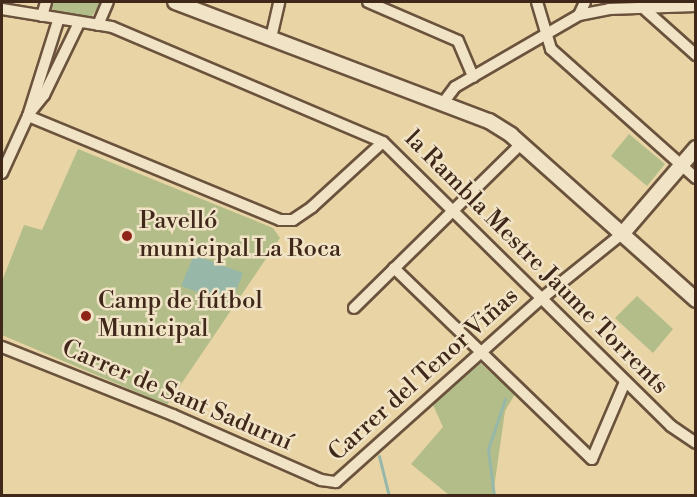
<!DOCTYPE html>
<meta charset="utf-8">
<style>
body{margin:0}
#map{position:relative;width:697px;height:497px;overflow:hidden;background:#e9d4a6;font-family:"Libre Bodoni",serif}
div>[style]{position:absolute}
.green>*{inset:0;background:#b3bd89}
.water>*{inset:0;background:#97b8a9}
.stream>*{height:3px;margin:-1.5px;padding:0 1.5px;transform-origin:1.5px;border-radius:1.5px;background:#97b8a9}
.roads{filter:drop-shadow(2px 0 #6a523d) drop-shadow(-2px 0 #6a523d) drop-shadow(0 2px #6a523d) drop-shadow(0 -2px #6a523d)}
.street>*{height:10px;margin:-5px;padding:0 5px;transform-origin:5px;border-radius:5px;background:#f1e3c5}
.secondary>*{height:14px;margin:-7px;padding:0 7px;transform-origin:7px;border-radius:7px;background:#f1e3c5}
.dots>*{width:16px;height:16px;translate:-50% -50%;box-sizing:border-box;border:3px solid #f1e3c5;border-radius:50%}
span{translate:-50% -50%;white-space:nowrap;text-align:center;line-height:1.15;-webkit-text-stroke:5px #f1e3c5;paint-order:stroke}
.poi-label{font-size:24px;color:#3f271a}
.left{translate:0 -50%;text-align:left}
.street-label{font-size:24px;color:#3f271a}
.frame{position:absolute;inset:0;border:3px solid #3f271a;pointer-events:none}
</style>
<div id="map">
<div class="green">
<div style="clip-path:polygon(52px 2px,103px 2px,91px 17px,54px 11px,50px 7px)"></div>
<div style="clip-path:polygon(629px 134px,665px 164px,647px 186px,611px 156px)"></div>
<div style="clip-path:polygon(78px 149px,273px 228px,280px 238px,167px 405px,2px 335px,2px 281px,24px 225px,42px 230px)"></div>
<div style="clip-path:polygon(637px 296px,673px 329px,653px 353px,615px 318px)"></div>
<div style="clip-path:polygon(480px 363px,515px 394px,505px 411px,493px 495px,449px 495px,411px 464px,443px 427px,433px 405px)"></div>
</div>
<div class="water">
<div style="clip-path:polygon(194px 255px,243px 273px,231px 304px,181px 286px)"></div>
</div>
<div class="stream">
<div style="left:379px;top:456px;width:41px;rotate:76deg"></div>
<div style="left:494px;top:496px;width:47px;rotate:-97.3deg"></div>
<div style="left:488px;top:449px;width:53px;rotate:-71.2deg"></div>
</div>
<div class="roads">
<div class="street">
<div style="left:368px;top:2px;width:98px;rotate:23.4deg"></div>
<div style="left:458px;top:41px;width:39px;rotate:67deg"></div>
<div style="left:537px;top:2px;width:49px;rotate:73.4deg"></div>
<div style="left:551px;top:49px;width:194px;rotate:41.7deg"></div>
<div style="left:641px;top:6px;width:74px;rotate:41.7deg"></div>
<div style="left:2px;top:9px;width:111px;rotate:9.3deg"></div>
<div style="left:112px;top:27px;width:294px;rotate:23deg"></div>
<div style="left:383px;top:142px;width:404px;rotate:44.6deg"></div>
<div style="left:671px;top:426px;width:30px;rotate:34deg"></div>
<div style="left:579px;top:15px;width:14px;rotate:-65deg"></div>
<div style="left:42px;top:16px;width:15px;rotate:-74deg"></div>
<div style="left:98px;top:25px;width:25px;rotate:-67deg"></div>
<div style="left:271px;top:38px;width:37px;rotate:-77deg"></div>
<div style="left:443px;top:103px;width:20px;rotate:-53deg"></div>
<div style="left:455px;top:87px;width:143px;rotate:-30.1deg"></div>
<div style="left:579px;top:15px;width:31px;rotate:-11deg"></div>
<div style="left:609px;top:9px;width:87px;rotate:-2deg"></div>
<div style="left:31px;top:111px;width:21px;rotate:-51deg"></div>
<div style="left:44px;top:95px;width:80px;rotate:-64.1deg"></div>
<div style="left:28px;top:116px;width:273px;rotate:22.4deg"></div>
<div style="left:280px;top:220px;width:13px"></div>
<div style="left:293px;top:220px;width:23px;rotate:-34deg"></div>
<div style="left:312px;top:207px;width:96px;rotate:-42.5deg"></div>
<div style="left:2px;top:173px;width:63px;rotate:-65.5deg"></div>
<div style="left:28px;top:116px;width:100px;rotate:-72.5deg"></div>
<div style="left:394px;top:268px;width:275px;rotate:44deg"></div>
<div style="left:592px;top:459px;width:84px;rotate:-66.8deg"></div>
<div style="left:354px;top:308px;width:234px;rotate:-44.5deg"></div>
<div style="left:2px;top:347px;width:184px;rotate:21.7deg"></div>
<div style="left:173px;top:415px;width:162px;rotate:23.7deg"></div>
<div style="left:321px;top:480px;width:15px;rotate:8deg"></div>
<div style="left:336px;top:482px;width:275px;rotate:-41.8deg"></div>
<div style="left:541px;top:299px;width:105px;rotate:-38.8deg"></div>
</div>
<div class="secondary">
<div style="left:175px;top:2px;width:336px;rotate:20.8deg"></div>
<div style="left:489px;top:121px;width:26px;rotate:32deg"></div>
<div style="left:511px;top:135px;width:248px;rotate:41.7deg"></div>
<div style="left:623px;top:233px;width:112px;rotate:-49.3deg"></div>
</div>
</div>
<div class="dots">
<div style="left:127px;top:236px;background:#8f2418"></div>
<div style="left:86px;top:316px;background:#8f2418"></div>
</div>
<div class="poi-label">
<span class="left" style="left:139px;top:236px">Pavelló<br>municipal La Roca</span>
<span class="left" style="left:98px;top:316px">Camp de fútbol<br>Municipal</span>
</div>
<div class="street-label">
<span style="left:536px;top:263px;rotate:45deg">la Rambla Mestre Jaume Torrents</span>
<span style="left:424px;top:375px;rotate:-42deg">Carrer del Tenor Viñas</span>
<span style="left:177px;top:396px;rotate:23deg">Carrer de Sant Sadurní</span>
</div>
<div class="frame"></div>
</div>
